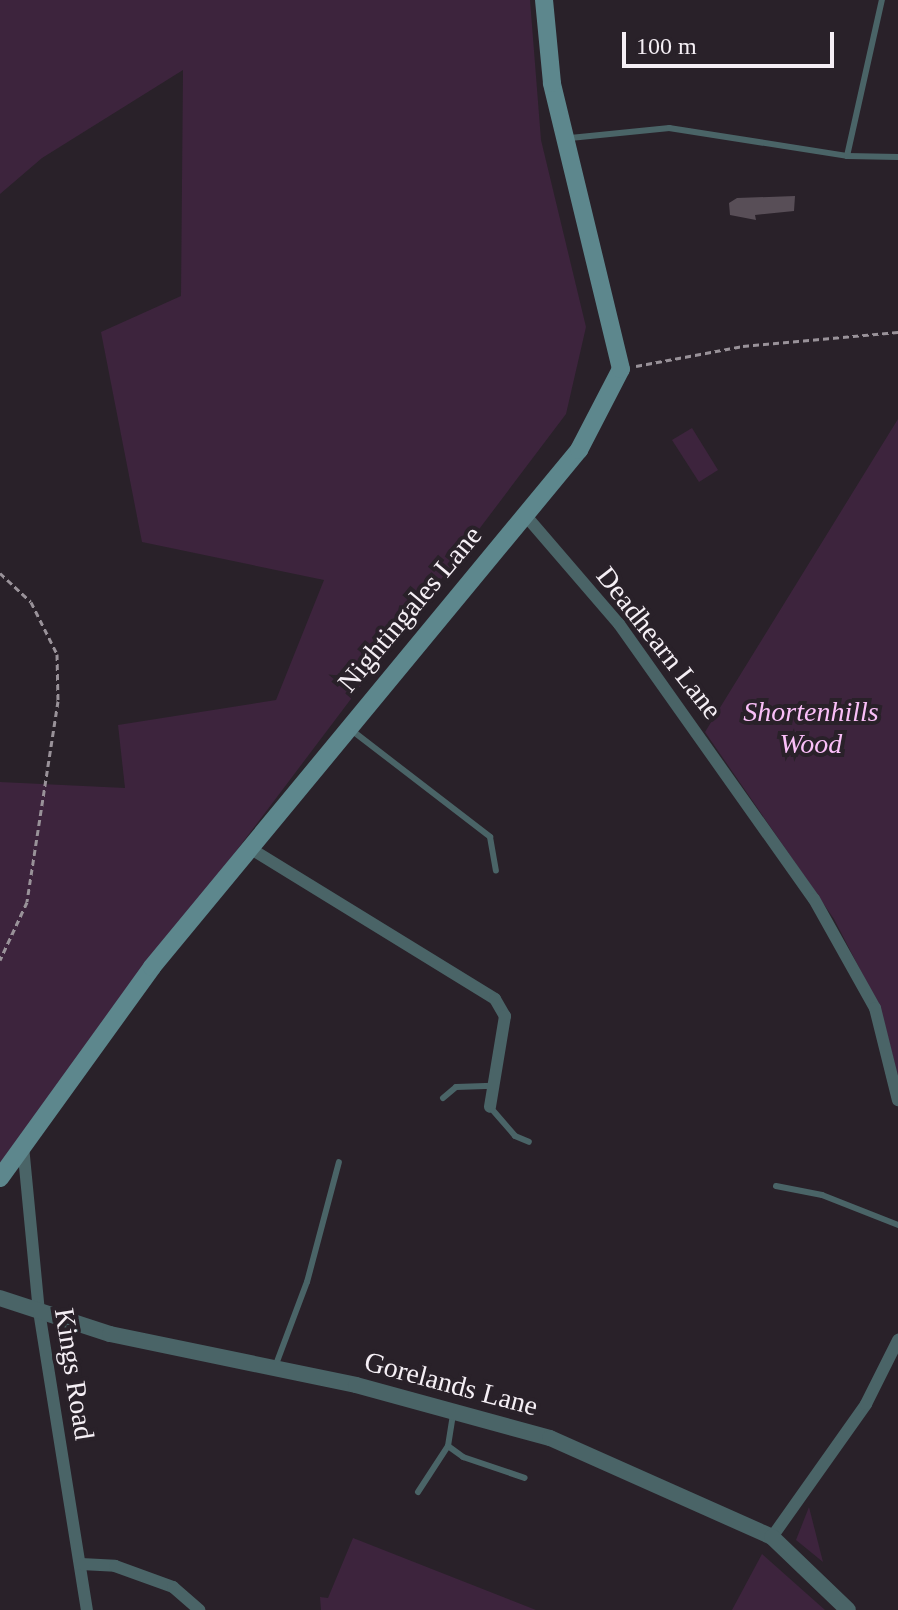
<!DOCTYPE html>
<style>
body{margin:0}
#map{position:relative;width:898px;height:1610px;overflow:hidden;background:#292129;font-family:Georgia,serif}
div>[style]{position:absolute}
.green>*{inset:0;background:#3d243d}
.building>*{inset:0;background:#584e57}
.path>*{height:3px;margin-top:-1.5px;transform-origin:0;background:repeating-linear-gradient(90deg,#999299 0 6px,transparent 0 10px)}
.service>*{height:6px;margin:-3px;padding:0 3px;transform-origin:3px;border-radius:3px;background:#4a6467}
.minor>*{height:12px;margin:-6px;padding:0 6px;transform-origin:6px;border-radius:6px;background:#4a6467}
.tertiary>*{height:16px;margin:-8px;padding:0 8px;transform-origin:8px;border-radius:8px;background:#4a6467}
.secondary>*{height:18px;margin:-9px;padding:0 9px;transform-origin:9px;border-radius:9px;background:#5d878d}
span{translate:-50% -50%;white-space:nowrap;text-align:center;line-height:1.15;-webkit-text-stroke:8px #292129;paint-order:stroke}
.street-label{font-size:28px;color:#f5eff5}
.park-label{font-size:28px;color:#fabff8;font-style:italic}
.scale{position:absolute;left:622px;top:32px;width:212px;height:36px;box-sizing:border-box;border:4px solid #f5eff5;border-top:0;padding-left:10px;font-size:24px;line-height:28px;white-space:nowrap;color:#f5eff5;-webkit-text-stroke:6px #292129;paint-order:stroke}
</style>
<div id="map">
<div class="green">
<div style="clip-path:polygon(0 0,530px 0,541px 140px,586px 327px,566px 414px,0 1164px,0 782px,125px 788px,118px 725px,276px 700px,324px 580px,142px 542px,101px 332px,181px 296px,183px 70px,42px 158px,0 194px)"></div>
<div style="clip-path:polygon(898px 419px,898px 1076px,881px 1010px,834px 919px,705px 732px)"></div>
<div style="clip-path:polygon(692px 428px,718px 470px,699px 482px,672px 440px)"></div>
<div style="clip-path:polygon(809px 1507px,823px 1562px,796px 1540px)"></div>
<div style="clip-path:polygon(353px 1538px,536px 1610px,321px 1610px,320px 1597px,328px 1598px)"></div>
<div style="clip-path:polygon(762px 1554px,825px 1610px,732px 1610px)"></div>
</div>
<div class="building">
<div style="clip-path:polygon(795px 196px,794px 211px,755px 215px,756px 220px,730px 215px,729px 203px,737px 198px)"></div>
</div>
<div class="path">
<div style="left:636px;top:366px;width:109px;rotate:-10.6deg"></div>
<div style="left:743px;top:346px;width:156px;rotate:-5.2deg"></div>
<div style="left:0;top:573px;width:42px;rotate:43.1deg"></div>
<div style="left:31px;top:602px;width:58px;rotate:63.4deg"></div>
<div style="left:57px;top:654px;width:47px;rotate:88.8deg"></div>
<div style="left:58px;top:701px;width:203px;rotate:98.8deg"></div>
<div style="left:27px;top:902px;width:64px;rotate:115deg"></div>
</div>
<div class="service">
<div style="left:570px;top:138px;width:100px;rotate:-5.8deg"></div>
<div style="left:669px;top:128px;width:180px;rotate:8.9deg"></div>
<div style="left:847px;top:156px;width:51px;rotate:1.1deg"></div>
<div style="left:847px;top:156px;width:160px;rotate:-77.4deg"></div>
<div style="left:350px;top:729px;width:177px;rotate:37.6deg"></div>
<div style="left:490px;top:837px;width:34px;rotate:80deg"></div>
<div style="left:443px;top:1098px;width:17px;rotate:-40deg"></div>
<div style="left:456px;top:1087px;width:37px;rotate:-2deg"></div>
<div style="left:490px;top:1107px;width:38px;rotate:49deg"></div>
<div style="left:515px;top:1136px;width:15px;rotate:23deg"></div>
<div style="left:776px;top:1186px;width:47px;rotate:11.1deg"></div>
<div style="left:822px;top:1195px;width:82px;rotate:21.5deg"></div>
<div style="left:275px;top:1367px;width:91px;rotate:-69.4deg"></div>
<div style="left:307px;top:1282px;width:124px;rotate:-75.1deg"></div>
<div style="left:448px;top:1446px;width:19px;rotate:36deg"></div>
<div style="left:463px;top:1457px;width:65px;rotate:18.7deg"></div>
<div style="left:418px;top:1492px;width:55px;rotate:-56.9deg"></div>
<div style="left:448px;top:1446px;width:31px;rotate:-81deg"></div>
</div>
<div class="minor">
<div style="left:526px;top:516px;width:143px;rotate:49.3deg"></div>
<div style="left:619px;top:624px;width:337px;rotate:54.7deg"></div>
<div style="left:814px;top:899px;width:125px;rotate:60.8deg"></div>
<div style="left:875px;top:1008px;width:95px;rotate:76deg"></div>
<div style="left:248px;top:847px;width:290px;rotate:31.6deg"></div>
<div style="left:495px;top:999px;width:20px;rotate:60deg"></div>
<div style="left:505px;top:1016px;width:92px;rotate:99.4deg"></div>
<div style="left:23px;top:1146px;width:166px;rotate:84.5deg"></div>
<div style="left:39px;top:1311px;width:303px;rotate:80.9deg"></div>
<div style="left:772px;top:1537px;width:163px;rotate:-54.7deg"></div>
<div style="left:866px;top:1404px;width:72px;rotate:-63.4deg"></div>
<div style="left:81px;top:1564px;width:34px;rotate:3deg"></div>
<div style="left:115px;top:1566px;width:62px;rotate:19.9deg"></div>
<div style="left:173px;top:1587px;width:35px;rotate:41deg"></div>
</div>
<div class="tertiary">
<div style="left:0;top:1298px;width:116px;rotate:18.1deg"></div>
<div style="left:110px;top:1334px;width:251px;rotate:11.7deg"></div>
<div style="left:356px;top:1385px;width:201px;rotate:15.3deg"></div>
<div style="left:550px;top:1438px;width:243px;rotate:24deg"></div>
<div style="left:772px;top:1537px;width:105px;rotate:43.8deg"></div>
</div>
<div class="secondary">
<div style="left:0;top:1178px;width:260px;rotate:-54.2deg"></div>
<div style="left:152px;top:967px;width:671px;rotate:-50.45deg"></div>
<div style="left:579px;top:450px;width:91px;rotate:-62.6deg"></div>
<div style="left:621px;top:369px;width:294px;rotate:-103.6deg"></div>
<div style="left:552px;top:83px;width:83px;rotate:-95.5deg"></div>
</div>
<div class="street-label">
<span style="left:410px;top:609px;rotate:-50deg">Nightingales Lane</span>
<span style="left:659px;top:643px;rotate:52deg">Deadhearn Lane</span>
<span style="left:74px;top:1374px;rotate:81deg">Kings Road</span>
<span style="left:451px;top:1384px;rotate:15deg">Gorelands Lane</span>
</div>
<div class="park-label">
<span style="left:811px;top:728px">Shortenhills<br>Wood</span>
</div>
<div class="scale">100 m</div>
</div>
